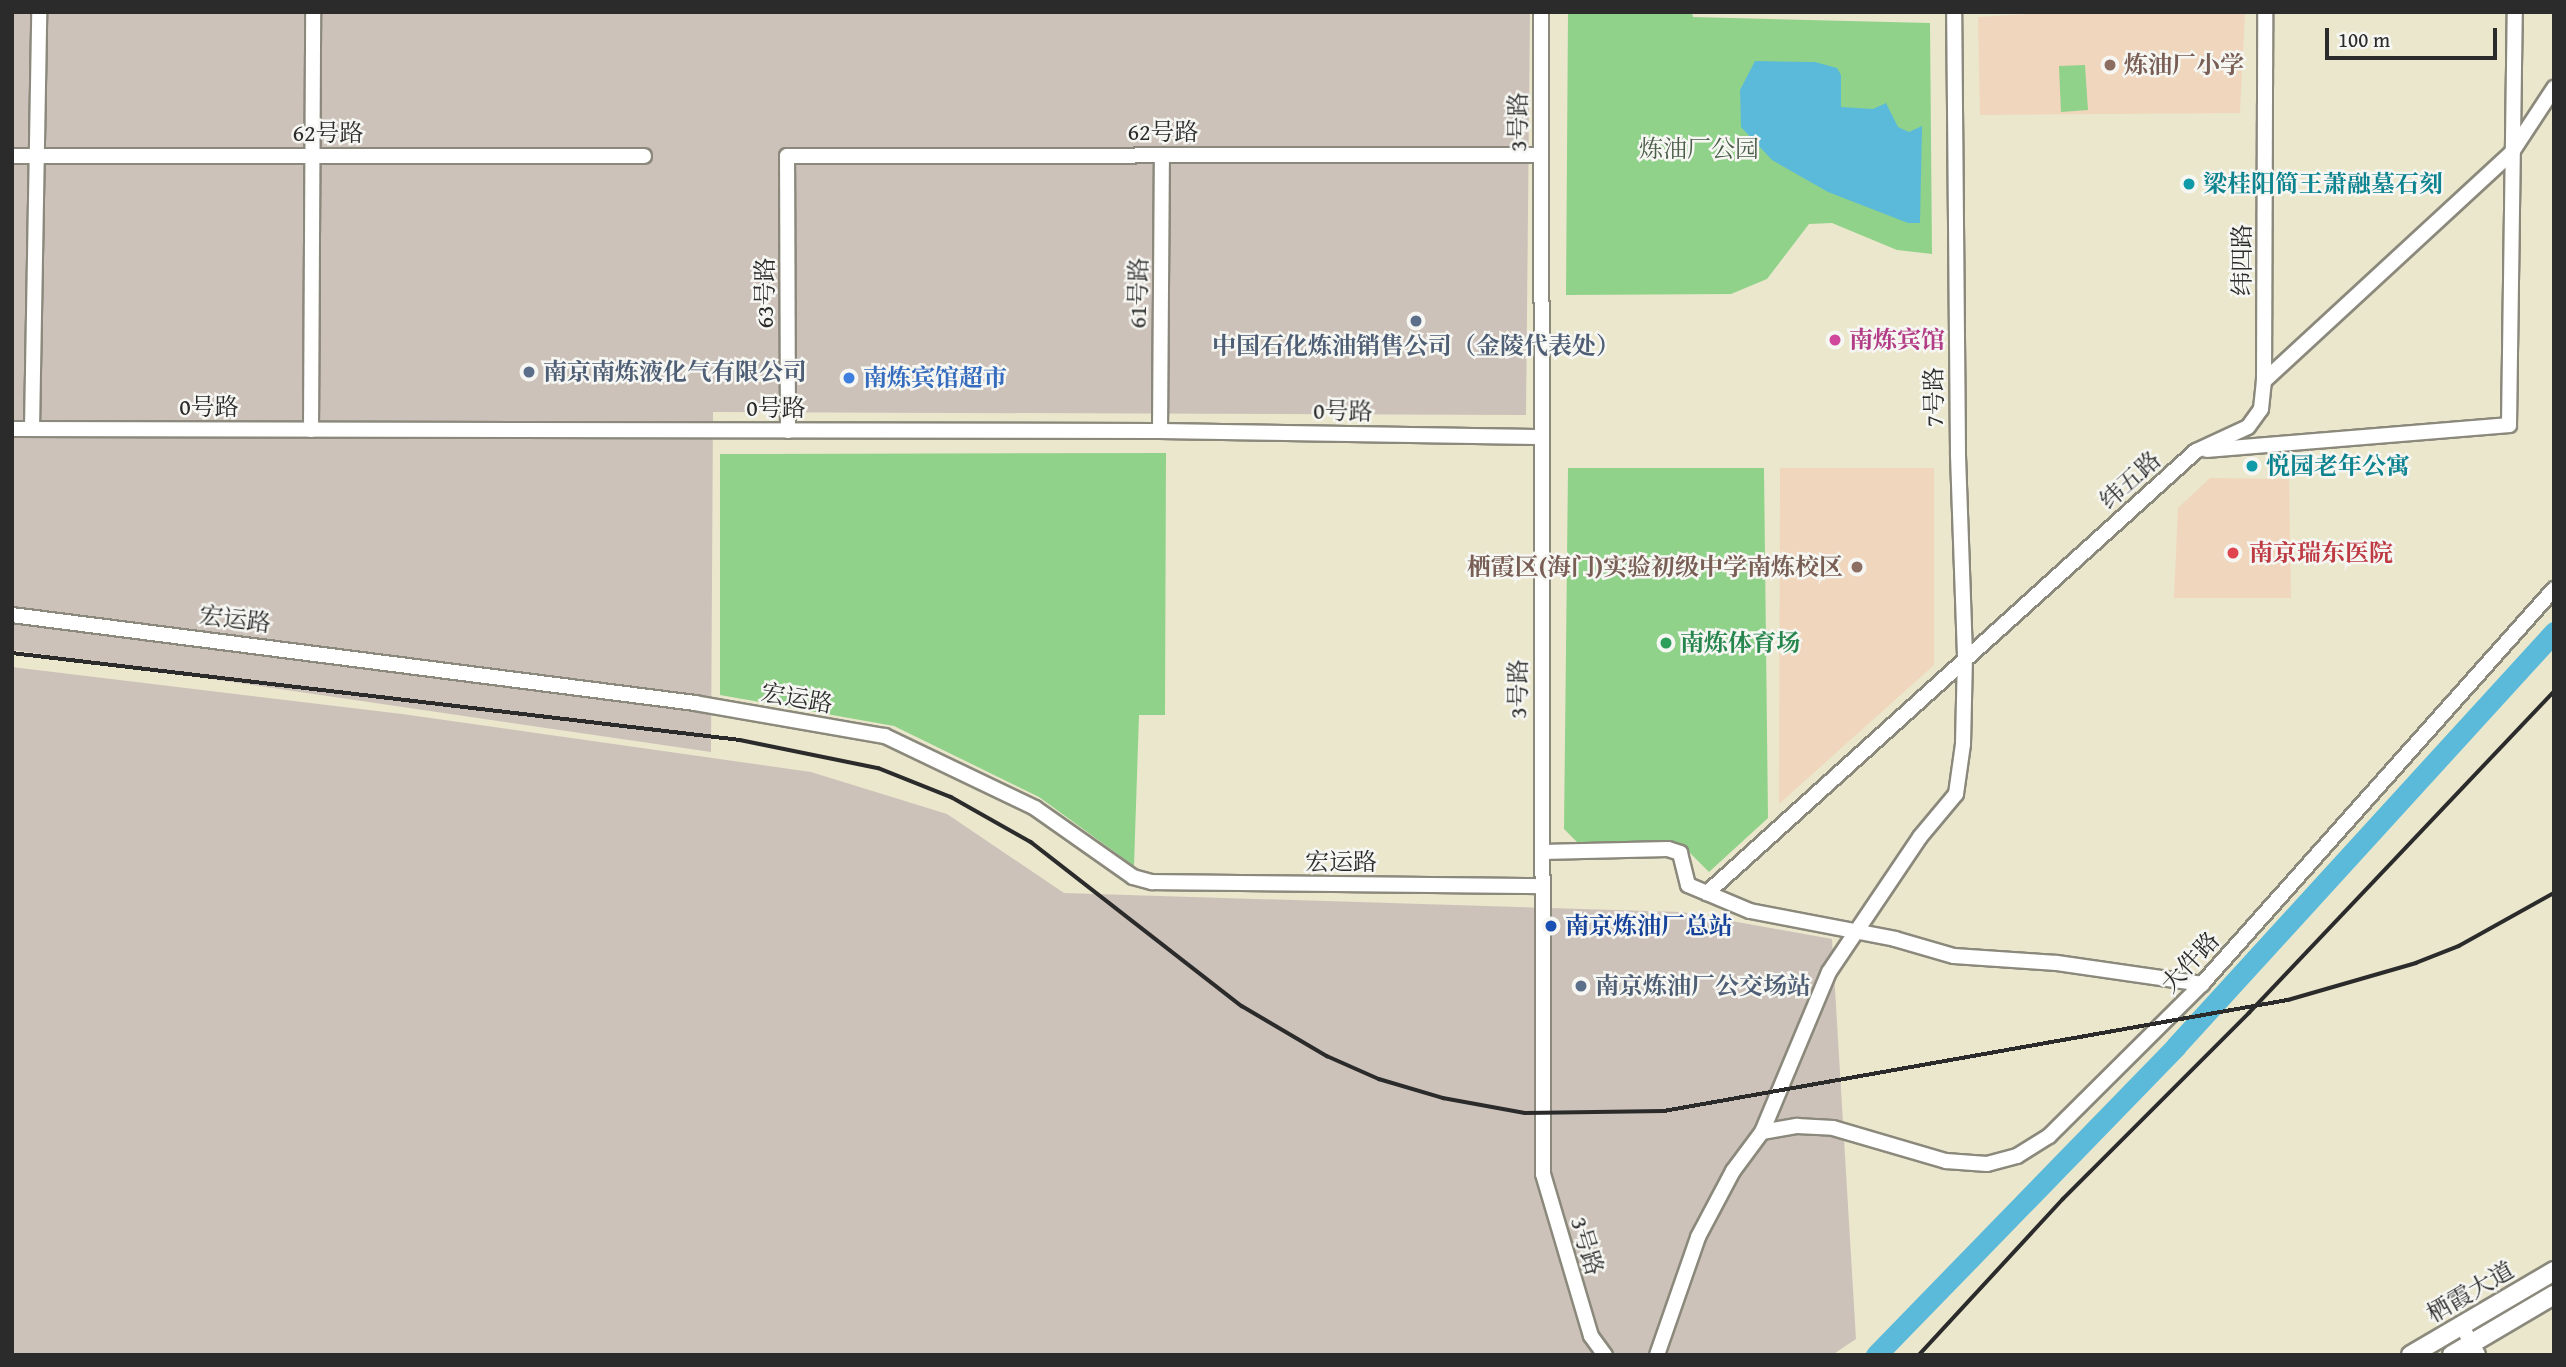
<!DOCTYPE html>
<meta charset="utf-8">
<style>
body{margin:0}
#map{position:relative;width:2566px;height:1367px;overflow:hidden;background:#ebe7cd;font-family:"Gentium Book Plus","Noto Serif SC",serif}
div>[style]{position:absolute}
.built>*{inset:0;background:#efd6bc}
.industrial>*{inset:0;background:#cdc2b9}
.green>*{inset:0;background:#91d28a}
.water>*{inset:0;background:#5bbada}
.river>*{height:21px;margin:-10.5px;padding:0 10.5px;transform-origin:10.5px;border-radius:10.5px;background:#5bbada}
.roads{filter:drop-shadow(2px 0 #8b897c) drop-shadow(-2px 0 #8b897c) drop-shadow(0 2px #8b897c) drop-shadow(0 -2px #8b897c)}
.minor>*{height:14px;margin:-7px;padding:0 7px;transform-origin:7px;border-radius:7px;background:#fff}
.major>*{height:18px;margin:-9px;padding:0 9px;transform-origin:9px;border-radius:9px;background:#fff}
.rail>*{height:3.5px;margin:-1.75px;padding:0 1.75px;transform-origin:1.75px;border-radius:1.75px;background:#2b2b2b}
.dots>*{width:19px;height:19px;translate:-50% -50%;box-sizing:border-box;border:4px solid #f6f6f2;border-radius:50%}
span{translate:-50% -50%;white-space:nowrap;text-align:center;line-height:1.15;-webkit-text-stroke:5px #f6f6f2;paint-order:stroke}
.education-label{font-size:24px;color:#785e54;font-weight:700}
.left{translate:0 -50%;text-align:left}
.right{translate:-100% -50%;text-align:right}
.street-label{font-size:24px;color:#2b2b2b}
.park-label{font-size:24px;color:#4a5d48}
.culture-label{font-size:24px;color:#0d838f;font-weight:700}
.hotel-label{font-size:24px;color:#b23c85;font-weight:700}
.service-label{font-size:24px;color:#4e5e75;font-weight:700}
.shop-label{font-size:24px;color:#366cbe;font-weight:700}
.health-label{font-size:24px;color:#be3a42;font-weight:700}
.leisure-label{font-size:24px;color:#27864d;font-weight:700}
.transit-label{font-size:24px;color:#164399;font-weight:700}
.frame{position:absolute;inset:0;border:14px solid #2b2b2b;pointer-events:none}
.scale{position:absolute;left:2325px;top:28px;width:172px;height:32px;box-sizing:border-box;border:4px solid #2b2b2b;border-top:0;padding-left:9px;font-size:21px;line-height:24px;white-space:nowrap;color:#2b2b2b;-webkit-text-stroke:5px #f6f6f2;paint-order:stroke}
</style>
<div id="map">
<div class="built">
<div style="clip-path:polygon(2062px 12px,2245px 12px,2240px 113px,1980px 115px,1978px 17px)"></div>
<div style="clip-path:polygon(1780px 468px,1934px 468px,1934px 665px,1779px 804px)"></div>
<div style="clip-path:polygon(2210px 478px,2289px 479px,2291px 598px,2174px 598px,2178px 508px)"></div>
</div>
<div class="industrial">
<div style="clip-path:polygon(12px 12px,1530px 12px,1526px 415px,713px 412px,711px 752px,12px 650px)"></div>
<div style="clip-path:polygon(12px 667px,402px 714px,811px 772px,947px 814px,1064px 893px,1682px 912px,1832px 939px,1856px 1339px,1832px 1355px,12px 1355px)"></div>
</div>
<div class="green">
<div style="clip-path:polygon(1568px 12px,1692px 12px,1693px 17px,1930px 23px,1932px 254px,1897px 250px,1832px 223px,1809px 224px,1767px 279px,1731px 294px,1566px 295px)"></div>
<div style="clip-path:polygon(2085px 65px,2088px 110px,2061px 112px,2059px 66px)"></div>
<div style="clip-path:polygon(1166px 453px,1165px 715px,1139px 715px,1134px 866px,1039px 797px,894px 726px,720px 695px,720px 454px)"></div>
<div style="clip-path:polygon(1568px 468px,1764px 468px,1768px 818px,1709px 872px,1680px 843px,1580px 845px,1564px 829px)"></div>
</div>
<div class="water">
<div style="clip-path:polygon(1755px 61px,1815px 62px,1837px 68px,1841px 75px,1841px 107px,1873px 109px,1886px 103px,1898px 127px,1909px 132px,1922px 126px,1920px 223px,1908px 223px,1828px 192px,1772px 160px,1741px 127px,1740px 90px)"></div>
</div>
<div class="river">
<div style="left:1876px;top:1355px;width:431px;rotate:-45.8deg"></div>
<div style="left:2176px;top:1046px;width:561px;rotate:-47.6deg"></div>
</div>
<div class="roads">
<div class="minor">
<div style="left:1541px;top:12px;width:1162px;rotate:89.9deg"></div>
<div style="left:1543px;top:1174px;width:169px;rotate:73.5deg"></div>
<div style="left:1591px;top:1336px;width:24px;rotate:54deg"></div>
<div style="left:12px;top:156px;width:632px"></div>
<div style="left:2264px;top:381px;width:369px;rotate:-89.8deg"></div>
<div style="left:12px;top:429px;width:1148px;rotate:0.1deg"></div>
<div style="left:1160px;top:431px;width:379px;rotate:0.9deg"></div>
<div style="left:32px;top:429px;width:417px;rotate:-89deg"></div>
<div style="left:311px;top:430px;width:418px;rotate:-89.7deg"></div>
<div style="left:788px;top:431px;width:275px;rotate:-90.2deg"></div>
<div style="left:787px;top:156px;width:753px;rotate:-0.08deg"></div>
<div style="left:1160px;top:431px;width:276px;rotate:-89.6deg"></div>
<div style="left:2207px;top:450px;width:303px;rotate:-4.7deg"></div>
<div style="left:2509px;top:425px;width:413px;rotate:-89.2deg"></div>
<div style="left:12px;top:615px;width:689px;rotate:7.34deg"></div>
<div style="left:695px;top:703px;width:193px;rotate:9.9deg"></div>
<div style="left:885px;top:736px;width:166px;rotate:25.6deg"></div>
<div style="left:1035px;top:808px;width:120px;rotate:35.1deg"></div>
<div style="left:1133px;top:877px;width:20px;rotate:15deg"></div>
<div style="left:1152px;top:882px;width:390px;rotate:0.6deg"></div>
<div style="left:1542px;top:852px;width:126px;rotate:-1.4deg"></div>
<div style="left:1668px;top:849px;width:13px;rotate:18deg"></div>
<div style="left:1680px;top:853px;width:33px;rotate:76deg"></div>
<div style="left:1688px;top:885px;width:67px;rotate:22.8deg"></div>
<div style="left:1750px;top:911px;width:148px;rotate:10.9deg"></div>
<div style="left:1895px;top:939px;width:61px;rotate:16.1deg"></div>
<div style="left:1954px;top:956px;width:103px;rotate:3.9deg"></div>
<div style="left:2057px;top:963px;width:147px;rotate:8.2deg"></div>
<div style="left:1707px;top:893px;width:659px;rotate:-42.11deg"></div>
<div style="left:2196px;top:451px;width:57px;rotate:-24.8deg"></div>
<div style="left:2248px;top:427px;width:22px;rotate:-54deg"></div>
<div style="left:2261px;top:409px;width:28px;rotate:-84deg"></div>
<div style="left:2264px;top:381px;width:338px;rotate:-42.7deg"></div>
<div style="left:2512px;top:152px;width:77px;rotate:-56.7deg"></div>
<div style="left:1762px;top:1132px;width:36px;rotate:-10deg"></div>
<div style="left:1797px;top:1126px;width:36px;rotate:3deg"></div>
<div style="left:1833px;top:1128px;width:118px;rotate:16.3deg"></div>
<div style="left:1946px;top:1161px;width:41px;rotate:4.2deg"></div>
<div style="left:1987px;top:1164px;width:31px;rotate:-15deg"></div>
<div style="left:2017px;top:1156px;width:38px;rotate:-32deg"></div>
<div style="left:2049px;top:1136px;width:216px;rotate:-44.8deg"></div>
<div style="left:2202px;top:984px;width:529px;rotate:-48.29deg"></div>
<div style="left:2461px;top:1325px;width:34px;rotate:60deg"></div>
<div style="left:1657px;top:1355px;width:125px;rotate:-70.8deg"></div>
<div style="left:1698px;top:1237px;width:75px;rotate:-62.1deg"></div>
<div style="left:1733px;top:1171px;width:49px;rotate:-53.4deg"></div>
<div style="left:1762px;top:1132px;width:173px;rotate:-67.3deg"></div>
<div style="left:1829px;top:972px;width:163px;rotate:-56deg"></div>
<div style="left:1920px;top:837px;width:56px;rotate:-50.1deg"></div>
<div style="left:1956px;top:794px;width:50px;rotate:-82deg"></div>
<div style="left:1963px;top:744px;width:88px;rotate:-88.7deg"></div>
<div style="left:1965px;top:656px;width:204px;rotate:-92deg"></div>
<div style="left:1958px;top:452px;width:440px;rotate:-90.5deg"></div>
</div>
<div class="major">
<div style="left:2411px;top:1355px;width:166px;rotate:-30.4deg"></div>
<div style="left:2452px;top:1355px;width:118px;rotate:-30.5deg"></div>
</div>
</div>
<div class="rail">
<div style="left:12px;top:653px;width:733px;rotate:6.81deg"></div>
<div style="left:740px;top:740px;width:141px;rotate:11.5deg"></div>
<div style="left:878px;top:768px;width:79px;rotate:21.7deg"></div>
<div style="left:951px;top:797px;width:92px;rotate:29.4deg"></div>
<div style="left:1031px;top:842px;width:267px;rotate:37.9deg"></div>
<div style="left:1242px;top:1006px;width:99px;rotate:30.5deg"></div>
<div style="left:1327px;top:1056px;width:57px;rotate:23.9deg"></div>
<div style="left:1379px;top:1079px;width:67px;rotate:16.5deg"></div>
<div style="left:1443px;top:1098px;width:83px;rotate:10.4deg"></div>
<div style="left:1525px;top:1113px;width:139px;rotate:-0.8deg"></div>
<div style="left:1664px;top:1111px;width:634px;rotate:-10.09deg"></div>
<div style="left:2288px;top:1000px;width:133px;rotate:-16.1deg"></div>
<div style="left:2416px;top:963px;width:46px;rotate:-21.6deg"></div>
<div style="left:2459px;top:946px;width:109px;rotate:-29.2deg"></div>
<div style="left:1919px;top:1355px;width:212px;rotate:-47.3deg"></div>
<div style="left:2063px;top:1199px;width:263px;rotate:-45deg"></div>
<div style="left:2249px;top:1013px;width:443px;rotate:-46.5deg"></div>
</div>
<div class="dots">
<div style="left:2110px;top:65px;background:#8d6e63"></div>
<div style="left:2189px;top:184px;background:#0f9aa8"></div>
<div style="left:1416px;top:321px;background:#5c6f8a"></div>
<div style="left:1835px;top:340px;background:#d1479c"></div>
<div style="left:529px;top:372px;background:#5c6f8a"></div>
<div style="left:849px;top:378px;background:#3f7fe0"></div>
<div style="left:2252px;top:466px;background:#0f9aa8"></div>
<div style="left:2233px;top:553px;background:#e0444e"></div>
<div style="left:1857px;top:567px;background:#8d6e63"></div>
<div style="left:1666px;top:643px;background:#2e9e5b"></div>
<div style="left:1551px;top:926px;background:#1a4fb4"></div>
<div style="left:1581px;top:986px;background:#5c6f8a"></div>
</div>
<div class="education-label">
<span class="left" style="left:2124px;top:65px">炼油厂小学</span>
<span class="right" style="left:1843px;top:567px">栖霞区(海门)实验初级中学南炼校区</span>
</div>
<div class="street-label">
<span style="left:1518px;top:122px;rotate:-90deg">3号路</span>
<span style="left:1163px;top:132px">62号路</span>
<span style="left:328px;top:133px">62号路</span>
<span style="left:2242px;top:260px;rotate:-90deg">纬四路</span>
<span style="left:765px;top:293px;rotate:-90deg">63号路</span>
<span style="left:1138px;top:293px;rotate:-89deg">61号路</span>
<span style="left:1934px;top:397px;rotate:-91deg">7号路</span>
<span style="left:209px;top:407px">0号路</span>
<span style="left:776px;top:408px">0号路</span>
<span style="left:1343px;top:411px;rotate:1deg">0号路</span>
<span style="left:2130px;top:480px;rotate:-42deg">纬五路</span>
<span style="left:235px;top:619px;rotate:7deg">宏运路</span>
<span style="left:1518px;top:689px;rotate:-90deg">3号路</span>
<span style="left:797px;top:698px;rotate:10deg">宏运路</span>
<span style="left:1341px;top:862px">宏运路</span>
<span style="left:2190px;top:962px;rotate:-47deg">大件路</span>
<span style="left:1587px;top:1246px;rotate:73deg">3号路</span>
<span style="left:2470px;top:1292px;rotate:-30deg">栖霞大道</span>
</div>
<div class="park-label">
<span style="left:1699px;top:149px">炼油厂公园</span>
</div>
<div class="culture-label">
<span class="left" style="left:2203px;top:184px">梁桂阳简王萧融墓石刻</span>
<span class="left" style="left:2266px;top:466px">悦园老年公寓</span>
</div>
<div class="hotel-label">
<span class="left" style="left:1849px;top:340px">南炼宾馆</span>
</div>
<div class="service-label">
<span style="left:1416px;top:346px">中国石化炼油销售公司（金陵代表处）</span>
<span class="left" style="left:543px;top:372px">南京南炼液化气有限公司</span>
<span class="left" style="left:1595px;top:986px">南京炼油厂公交场站</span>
</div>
<div class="shop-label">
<span class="left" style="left:863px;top:378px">南炼宾馆超市</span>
</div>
<div class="health-label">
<span class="left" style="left:2249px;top:553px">南京瑞东医院</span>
</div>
<div class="leisure-label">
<span class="left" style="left:1680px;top:643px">南炼体育场</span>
</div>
<div class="transit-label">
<span class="left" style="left:1565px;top:926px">南京炼油厂总站</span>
</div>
<div class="frame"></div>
<div class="scale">100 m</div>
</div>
